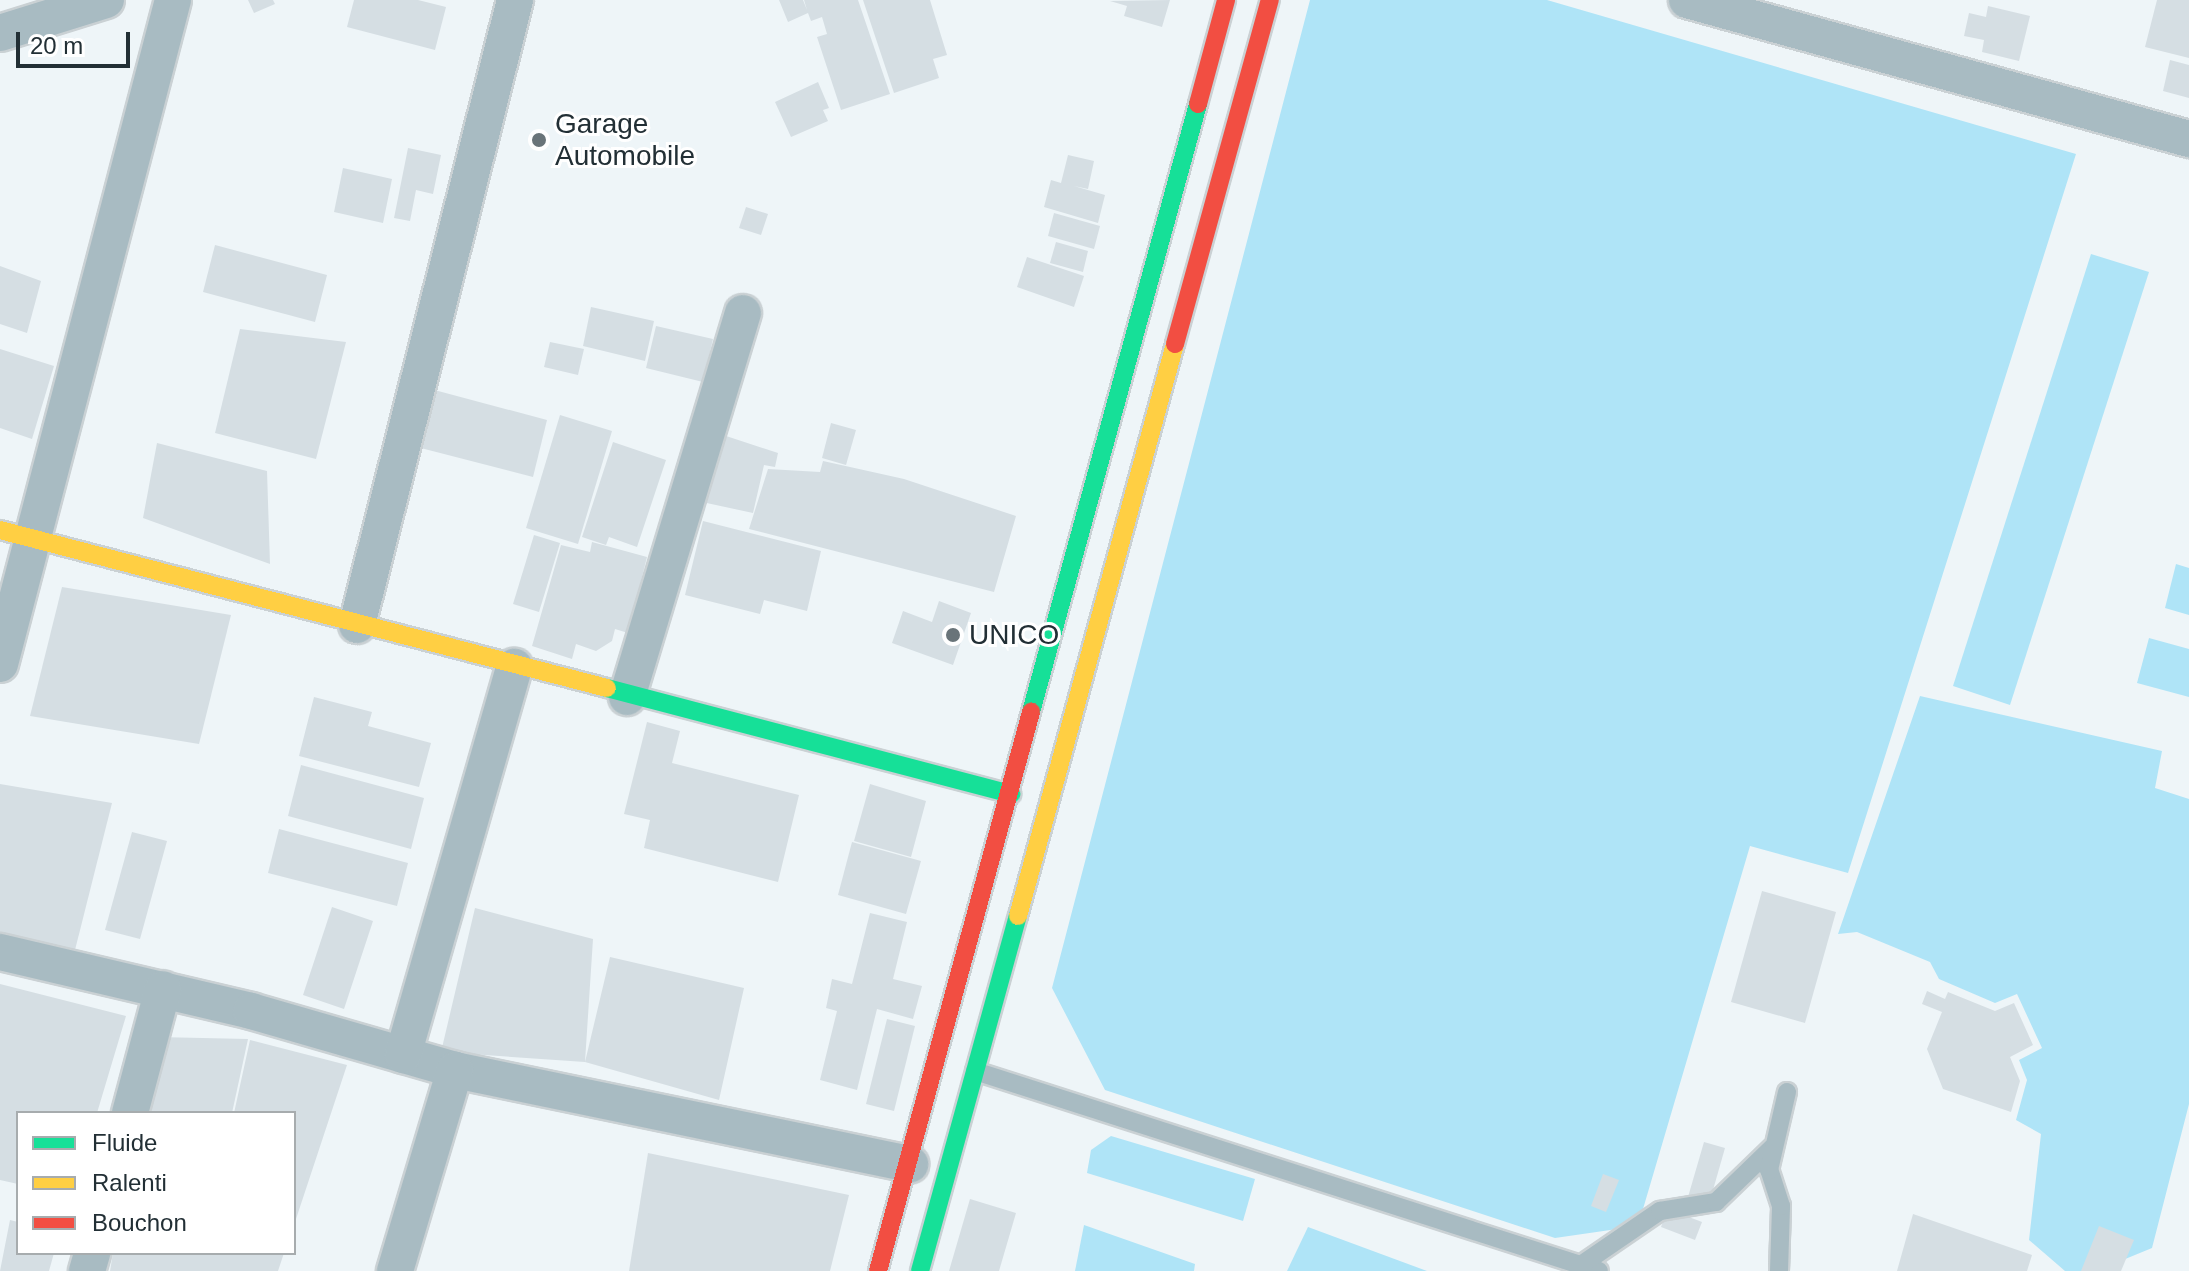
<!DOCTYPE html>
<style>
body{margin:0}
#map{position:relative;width:2189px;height:1271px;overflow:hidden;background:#eef5f8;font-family:Arial,sans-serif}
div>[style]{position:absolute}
.green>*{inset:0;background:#afe4f7}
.building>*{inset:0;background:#d5dee3}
.roads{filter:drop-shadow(2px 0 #cad1d4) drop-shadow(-2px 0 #cad1d4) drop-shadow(0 2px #cad1d4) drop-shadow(0 -2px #cad1d4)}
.lane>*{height:18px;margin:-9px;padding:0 9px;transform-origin:9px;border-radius:9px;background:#a8bbc2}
.street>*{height:36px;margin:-18px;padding:0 18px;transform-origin:18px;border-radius:18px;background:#a8bbc2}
.fast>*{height:18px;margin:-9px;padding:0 9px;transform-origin:9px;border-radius:9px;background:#16e098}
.slow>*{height:18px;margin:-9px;padding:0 9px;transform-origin:9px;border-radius:9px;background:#ffcf43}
.jam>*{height:18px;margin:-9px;padding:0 9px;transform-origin:9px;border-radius:9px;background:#f24e42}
.dots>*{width:22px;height:22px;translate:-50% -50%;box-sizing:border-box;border:4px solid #fff;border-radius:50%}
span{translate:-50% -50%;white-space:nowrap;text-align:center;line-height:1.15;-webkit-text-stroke:6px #fff;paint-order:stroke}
.poi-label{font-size:28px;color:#222f35}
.left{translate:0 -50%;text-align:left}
.legend{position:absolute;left:16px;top:1111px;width:280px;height:144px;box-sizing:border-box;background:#fff;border:2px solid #a7acae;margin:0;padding:10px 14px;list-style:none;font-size:24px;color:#222f35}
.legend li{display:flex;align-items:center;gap:16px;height:40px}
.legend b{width:40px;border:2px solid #a7acae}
.scale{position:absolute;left:16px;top:32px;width:114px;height:36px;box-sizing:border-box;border:4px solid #222f35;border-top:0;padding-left:10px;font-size:24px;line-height:28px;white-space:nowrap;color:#222f35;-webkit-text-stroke:6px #fff;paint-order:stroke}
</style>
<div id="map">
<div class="green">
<div style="clip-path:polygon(1310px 0,1547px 0,2076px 154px,1848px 873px,1750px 846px,1638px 1226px,1555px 1238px,1105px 1090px,1052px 988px)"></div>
<div style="clip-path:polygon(2091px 254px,2149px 272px,2010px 705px,1953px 686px)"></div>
<div style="clip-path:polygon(2176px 564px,2189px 568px,2189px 615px,2165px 608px)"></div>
<div style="clip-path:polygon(2149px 638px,2189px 649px,2189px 697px,2137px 683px)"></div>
<div style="clip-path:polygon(1920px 696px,2162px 751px,2155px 788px,2189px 799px,2189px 1104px,2152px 1248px,2096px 1271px,2065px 1271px,2029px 1240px,2041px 1134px,2016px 1120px,2027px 1080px,2019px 1060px,2042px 1048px,2017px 994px,1995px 1003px,1939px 979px,1930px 962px,1857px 932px,1838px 934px)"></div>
<div style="clip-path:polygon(1111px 1136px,1255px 1179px,1243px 1221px,1087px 1173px,1091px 1150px)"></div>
<div style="clip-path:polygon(1084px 1225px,1195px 1264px,1194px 1271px,1075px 1271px)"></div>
<div style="clip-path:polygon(1308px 1227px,1427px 1271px,1287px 1271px)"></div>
</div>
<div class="building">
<div style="clip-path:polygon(248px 0,273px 0,275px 4px,254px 13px)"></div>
<div style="clip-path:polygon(354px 0,418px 0,446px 7px,435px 50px,347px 27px)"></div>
<div style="clip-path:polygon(779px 0,803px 0,807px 10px,804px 0,858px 0,890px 94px,841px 110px,817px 37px,827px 34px,822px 17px,811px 21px,808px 13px,788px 22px)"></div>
<div style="clip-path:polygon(863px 0,930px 0,947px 55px,933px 59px,939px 78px,894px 93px)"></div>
<div style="clip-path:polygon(1170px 0,1162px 27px,1124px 16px,1127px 6px,1110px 1px)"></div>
<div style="clip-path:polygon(2157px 0,2189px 0,2189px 58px,2145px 47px)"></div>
<div style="clip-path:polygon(1988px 6px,2030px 16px,2019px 61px,1982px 52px,1984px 40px,1964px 36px,1969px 13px,1986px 17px)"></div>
<div style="clip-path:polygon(2170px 60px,2189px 65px,2189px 98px,2163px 91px)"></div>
<div style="clip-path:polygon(818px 82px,829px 108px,823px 110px,828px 121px,791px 137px,775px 102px)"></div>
<div style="clip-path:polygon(408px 148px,441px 155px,433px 194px,416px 190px,410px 221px,394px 218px)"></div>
<div style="clip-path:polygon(1068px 155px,1094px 161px,1088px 189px,1074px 186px,1105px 195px,1098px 223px,1044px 207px,1051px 180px,1061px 183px)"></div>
<div style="clip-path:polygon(343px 168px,392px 179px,383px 223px,334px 212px)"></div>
<div style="clip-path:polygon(746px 207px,768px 214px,761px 235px,739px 228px)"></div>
<div style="clip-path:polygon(1054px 213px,1100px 226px,1094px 249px,1048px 236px)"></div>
<div style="clip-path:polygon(1056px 242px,1088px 251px,1083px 272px,1050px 263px)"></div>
<div style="clip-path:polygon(215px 245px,327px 275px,315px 322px,203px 292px)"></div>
<div style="clip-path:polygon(1027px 257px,1084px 276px,1074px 307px,1017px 287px)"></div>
<div style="clip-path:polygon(0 266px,41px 281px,27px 333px,0 324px)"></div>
<div style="clip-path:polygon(591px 307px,654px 321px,645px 361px,583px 346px)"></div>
<div style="clip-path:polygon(656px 326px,713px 339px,703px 382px,646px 368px)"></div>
<div style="clip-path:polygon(240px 329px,346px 342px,316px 459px,215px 433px)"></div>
<div style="clip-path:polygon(550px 342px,584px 349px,578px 375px,544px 367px)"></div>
<div style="clip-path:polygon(0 349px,54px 366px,32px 439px,0 428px)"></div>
<div style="clip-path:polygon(427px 388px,547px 420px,533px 477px,413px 446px)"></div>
<div style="clip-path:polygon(560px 415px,612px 431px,578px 544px,526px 528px)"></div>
<div style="clip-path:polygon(831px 423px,856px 430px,846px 465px,822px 458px)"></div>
<div style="clip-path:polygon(717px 433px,778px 453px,775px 467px,764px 465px,753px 513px,702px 502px)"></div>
<div style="clip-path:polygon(613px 442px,666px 460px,637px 547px,609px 537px,606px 545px,582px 537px)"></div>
<div style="clip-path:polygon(157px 443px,267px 471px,270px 564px,143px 518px)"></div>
<div style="clip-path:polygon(823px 461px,904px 479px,1016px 516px,994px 592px,749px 529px,768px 469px,820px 472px)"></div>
<div style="clip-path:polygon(703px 521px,821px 551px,807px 611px,764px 600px,760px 614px,685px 595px)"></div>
<div style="clip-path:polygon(534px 535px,560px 543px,539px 612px,513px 604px)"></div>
<div style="clip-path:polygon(592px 542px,647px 557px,628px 633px,615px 629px,612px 641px,596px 651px,576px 644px,572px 659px,532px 646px,561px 545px,590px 552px)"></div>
<div style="clip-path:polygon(62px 587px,231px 615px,199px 744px,30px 716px)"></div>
<div style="clip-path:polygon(939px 601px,971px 613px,953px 665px,892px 643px,903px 611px,932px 622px)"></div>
<div style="clip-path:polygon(314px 697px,372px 712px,368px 726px,431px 743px,419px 787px,299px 756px)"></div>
<div style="clip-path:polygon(647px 722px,680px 731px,672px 763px,799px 795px,778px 882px,644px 848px,650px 820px,624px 814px)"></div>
<div style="clip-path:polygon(301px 765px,424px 798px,411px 849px,288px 816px)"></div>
<div style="clip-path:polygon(0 784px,112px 803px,74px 954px,0 937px)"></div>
<div style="clip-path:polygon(870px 784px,926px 801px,911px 857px,854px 841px)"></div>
<div style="clip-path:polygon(279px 829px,408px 863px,397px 906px,268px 873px)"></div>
<div style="clip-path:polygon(132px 832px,167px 841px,140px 939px,105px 930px)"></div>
<div style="clip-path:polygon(852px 842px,921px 861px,906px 914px,838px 895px)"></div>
<div style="clip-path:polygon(1762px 891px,1836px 912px,1805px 1023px,1731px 1002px)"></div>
<div style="clip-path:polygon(332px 907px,373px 921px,344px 1009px,303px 995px)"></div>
<div style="clip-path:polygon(475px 908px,593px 939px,585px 1062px,610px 957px,744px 988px,719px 1100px,585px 1062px,441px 1052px)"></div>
<div style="clip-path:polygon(870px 913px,907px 922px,893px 979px,922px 986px,913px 1019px,877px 1009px,857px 1090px,820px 1080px,837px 1011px,826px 1008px,832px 979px,852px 984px)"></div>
<div style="clip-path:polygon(0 984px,126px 1016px,97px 1113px,18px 1113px,18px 1184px,0 1180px)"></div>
<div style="clip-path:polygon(1927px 991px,1945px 999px,1948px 992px,1995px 1011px,2014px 1003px,2033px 1045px,2010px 1057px,2020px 1081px,2011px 1112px,1943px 1089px,1927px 1049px,1942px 1012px,1922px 1004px)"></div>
<div style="clip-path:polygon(887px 1019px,915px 1026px,894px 1111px,866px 1104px)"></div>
<div style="clip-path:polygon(157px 1037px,248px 1039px,232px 1113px,142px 1113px)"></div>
<div style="clip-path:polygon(250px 1040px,347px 1065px,295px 1222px,294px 1113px,234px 1113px)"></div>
<div style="clip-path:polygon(1704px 1142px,1725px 1148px,1709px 1204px,1688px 1197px)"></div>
<div style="clip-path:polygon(648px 1153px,849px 1195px,830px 1271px,629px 1271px)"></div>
<div style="clip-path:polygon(1603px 1174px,1619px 1180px,1606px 1212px,1591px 1206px)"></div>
<div style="clip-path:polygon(970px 1199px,1016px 1213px,999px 1271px,949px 1271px)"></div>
<div style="clip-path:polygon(1668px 1209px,1702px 1222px,1695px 1240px,1661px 1227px)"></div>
<div style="clip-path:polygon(1913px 1214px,2032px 1255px,2027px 1271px,1897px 1271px)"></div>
<div style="clip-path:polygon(10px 1220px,18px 1222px,18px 1253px,54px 1253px,49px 1271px,0 1271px)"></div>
<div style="clip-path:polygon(2099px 1226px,2134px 1240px,2121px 1271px,2081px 1271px)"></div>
<div style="clip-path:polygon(113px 1253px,284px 1253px,278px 1271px,110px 1271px)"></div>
</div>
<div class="roads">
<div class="lane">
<div style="left:975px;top:1071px;width:655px;rotate:17.77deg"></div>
<div style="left:1581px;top:1265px;width:96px;rotate:-34.4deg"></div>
<div style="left:1660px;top:1211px;width:57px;rotate:-9.1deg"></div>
<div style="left:1716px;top:1202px;width:78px;rotate:-44deg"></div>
<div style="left:1779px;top:1271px;width:65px;rotate:-88.2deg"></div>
<div style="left:1781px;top:1206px;width:38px;rotate:-108deg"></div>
<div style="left:1769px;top:1170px;width:80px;rotate:-77deg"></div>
</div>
<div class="street">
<div style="left:1687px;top:0;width:521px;rotate:15.48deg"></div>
<div style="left:0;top:33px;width:111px;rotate:-17.3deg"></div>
<div style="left:357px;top:625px;width:645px;rotate:-75.81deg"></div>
<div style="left:0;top:664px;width:686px;rotate:-75.4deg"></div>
<div style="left:627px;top:697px;width:401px;rotate:-73.2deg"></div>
<div style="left:0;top:952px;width:258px;rotate:13.2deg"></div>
<div style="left:251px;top:1011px;width:212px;rotate:16.1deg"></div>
<div style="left:455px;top:1070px;width:465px;rotate:11.7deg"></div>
<div style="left:403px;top:1055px;width:404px;rotate:-74deg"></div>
<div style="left:130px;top:1113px;width:128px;rotate:-75.1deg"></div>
<div style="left:87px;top:1271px;width:19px;rotate:-74deg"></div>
<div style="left:395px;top:1271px;width:210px;rotate:-73.4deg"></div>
</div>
<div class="fast">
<div style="left:607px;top:688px;width:418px;rotate:14.7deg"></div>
<div style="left:1031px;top:712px;width:631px;rotate:-74.64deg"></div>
<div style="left:920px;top:1271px;width:368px;rotate:-74.6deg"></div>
</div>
<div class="slow">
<div style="left:0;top:530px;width:627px;rotate:14.59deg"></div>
<div style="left:1018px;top:916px;width:593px;rotate:-74.65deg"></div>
</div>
<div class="jam">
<div style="left:1198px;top:104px;width:108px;rotate:-74.9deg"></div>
<div style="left:1175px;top:344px;width:357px;rotate:-74.6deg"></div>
<div style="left:878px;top:1271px;width:580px;rotate:-74.69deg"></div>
</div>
</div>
<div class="dots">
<div style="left:539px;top:140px;background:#697479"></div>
<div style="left:953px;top:635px;background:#697479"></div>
</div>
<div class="poi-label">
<span class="left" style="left:555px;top:140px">Garage<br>Automobile</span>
<span class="left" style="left:969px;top:635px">UNICO</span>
</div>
<ul class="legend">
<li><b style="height:10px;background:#16e098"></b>Fluide</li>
<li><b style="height:10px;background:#ffcf43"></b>Ralenti</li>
<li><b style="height:10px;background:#f24e42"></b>Bouchon</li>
</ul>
<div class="scale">20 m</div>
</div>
